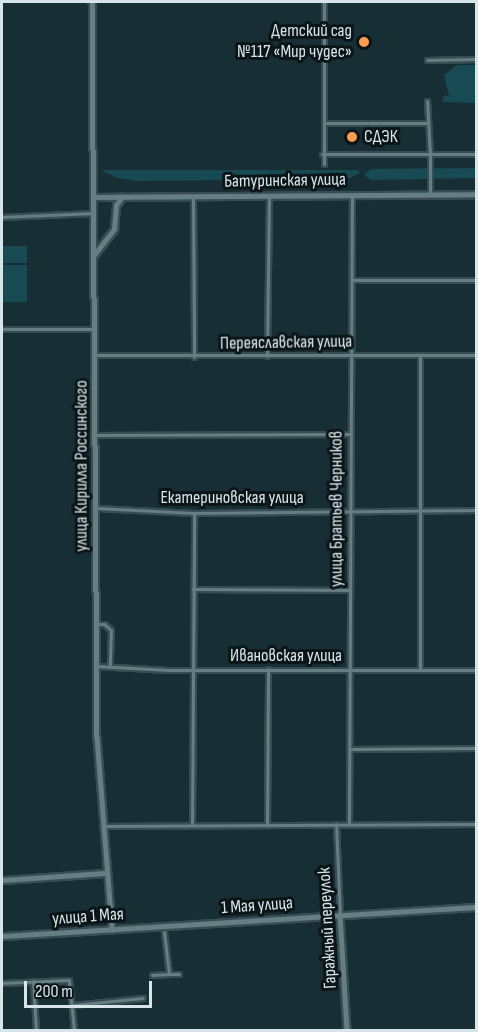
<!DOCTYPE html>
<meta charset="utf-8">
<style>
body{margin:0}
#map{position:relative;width:478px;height:1032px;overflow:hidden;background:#172f34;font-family:"Sofia Sans Condensed",sans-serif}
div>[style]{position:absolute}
.green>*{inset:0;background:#184a54}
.roads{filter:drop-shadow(2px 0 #384d51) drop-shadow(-2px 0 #384d51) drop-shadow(0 2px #384d51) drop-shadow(0 -2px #384d51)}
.street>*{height:3px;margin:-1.5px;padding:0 1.5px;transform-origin:1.5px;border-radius:1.5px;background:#647e84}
.secondary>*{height:4.5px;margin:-2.25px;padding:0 2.25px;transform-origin:2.25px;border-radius:2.25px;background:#647e84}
.dots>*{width:16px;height:16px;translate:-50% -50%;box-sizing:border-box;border:3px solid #0b1518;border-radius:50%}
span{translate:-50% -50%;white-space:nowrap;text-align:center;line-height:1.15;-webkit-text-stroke:6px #0b1518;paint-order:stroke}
.poi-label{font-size:18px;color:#d6e5e8}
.right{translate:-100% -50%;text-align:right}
.left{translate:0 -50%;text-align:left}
.street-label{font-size:18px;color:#d6e5e8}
.frame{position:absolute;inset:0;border:3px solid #d6e5e8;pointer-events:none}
.scale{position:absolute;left:24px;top:981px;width:128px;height:27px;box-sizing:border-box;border:3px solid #d6e5e8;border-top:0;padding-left:8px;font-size:18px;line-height:21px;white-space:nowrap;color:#d6e5e8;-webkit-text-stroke:4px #0b1518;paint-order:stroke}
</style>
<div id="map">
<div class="green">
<div style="clip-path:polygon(457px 65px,476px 65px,476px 103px,443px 102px,443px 96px,449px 96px,444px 75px)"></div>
<div style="clip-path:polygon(476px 168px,476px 178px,371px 180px,364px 175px,371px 169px)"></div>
<div style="clip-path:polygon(101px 170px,358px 170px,360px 173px,348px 179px,137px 181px,117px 178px)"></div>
<div style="clip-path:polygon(2px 246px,27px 246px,27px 263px,2px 263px)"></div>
<div style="clip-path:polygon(2px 265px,27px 265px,27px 302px,2px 302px)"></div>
</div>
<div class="roads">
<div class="street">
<div style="left:324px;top:2px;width:162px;rotate:90deg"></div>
<div style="left:427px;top:60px;width:49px;rotate:-1.2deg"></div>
<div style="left:324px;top:123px;width:103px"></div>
<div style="left:322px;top:154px;width:108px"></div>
<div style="left:430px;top:154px;width:53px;rotate:-93.2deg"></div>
<div style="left:430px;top:193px;width:39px;rotate:-90deg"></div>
<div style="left:430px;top:154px;width:46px"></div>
<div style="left:193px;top:197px;width:160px;rotate:89.6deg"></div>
<div style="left:2px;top:217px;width:91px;rotate:-2.5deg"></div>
<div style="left:352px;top:280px;width:124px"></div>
<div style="left:2px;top:329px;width:93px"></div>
<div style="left:95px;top:355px;width:381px"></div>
<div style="left:267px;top:356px;width:160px;rotate:-89.3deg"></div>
<div style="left:420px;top:356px;width:313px;rotate:90deg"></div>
<div style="left:95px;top:435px;width:256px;rotate:-0.2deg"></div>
<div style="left:96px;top:508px;width:98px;rotate:2.9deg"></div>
<div style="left:194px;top:513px;width:282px;rotate:-0.6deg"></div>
<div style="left:193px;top:589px;width:157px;rotate:0.4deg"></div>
<div style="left:96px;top:624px;width:8px"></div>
<div style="left:104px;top:624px;width:9px;rotate:41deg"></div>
<div style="left:111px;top:630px;width:37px;rotate:92deg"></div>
<div style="left:96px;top:666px;width:73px;rotate:3.1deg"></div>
<div style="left:169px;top:670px;width:307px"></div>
<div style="left:351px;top:749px;width:125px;rotate:-0.5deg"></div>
<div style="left:336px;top:824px;width:91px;rotate:87.5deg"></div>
<div style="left:349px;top:824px;width:629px;rotate:-89.73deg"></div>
<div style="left:192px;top:825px;width:312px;rotate:-89.6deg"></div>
<div style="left:267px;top:825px;width:156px;rotate:-89.6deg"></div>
<div style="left:103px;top:826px;width:373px;rotate:-0.3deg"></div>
<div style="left:164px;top:932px;width:42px;rotate:83.2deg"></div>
<div style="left:169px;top:974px;width:10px"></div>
<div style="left:152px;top:975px;width:17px;rotate:-3deg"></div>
<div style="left:33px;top:981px;width:49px;rotate:86.5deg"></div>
<div style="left:2px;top:983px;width:67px;rotate:-2.6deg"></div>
<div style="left:69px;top:980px;width:50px;rotate:84.3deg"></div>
<div style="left:73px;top:1005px;width:70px;rotate:-5.7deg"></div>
</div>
<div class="secondary">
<div style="left:92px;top:2px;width:735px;rotate:89.61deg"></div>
<div style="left:97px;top:737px;width:193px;rotate:85.5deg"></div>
<div style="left:94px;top:197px;width:382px;rotate:-0.4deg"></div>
<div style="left:94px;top:255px;width:33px;rotate:-52deg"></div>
<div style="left:114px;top:229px;width:24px;rotate:-85deg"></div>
<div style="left:116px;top:205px;width:10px;rotate:-53deg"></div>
<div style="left:2px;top:880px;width:104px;rotate:-3.9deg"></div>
<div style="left:340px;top:915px;width:115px;rotate:86.5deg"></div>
<div style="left:2px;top:936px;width:475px;rotate:-3.5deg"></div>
</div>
</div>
<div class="dots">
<div style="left:364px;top:42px;background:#fb9e51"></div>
<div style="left:352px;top:137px;background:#fb9e51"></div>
</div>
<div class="poi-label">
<span class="right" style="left:352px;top:42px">Детский сад<br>№117 «Мир чудес»</span>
<span class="left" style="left:364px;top:137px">СДЭК</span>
</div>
<div class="street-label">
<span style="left:285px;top:181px;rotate:-1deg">Батуринская улица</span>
<span style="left:286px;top:343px;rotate:-1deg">Переяславская улица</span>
<span style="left:82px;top:466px;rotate:-90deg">улица Кирилла Россинского</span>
<span style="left:232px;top:498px">Екатериновская улица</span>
<span style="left:337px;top:509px;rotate:-90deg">улица Братьев Черников</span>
<span style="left:286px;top:656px">Ивановская улица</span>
<span style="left:257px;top:906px;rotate:-4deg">1 Мая улица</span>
<span style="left:88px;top:917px;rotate:-4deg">улица 1 Мая</span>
<span style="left:328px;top:928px;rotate:-93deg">Гаражный переулок</span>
</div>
<div class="frame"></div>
<div class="scale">200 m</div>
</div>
